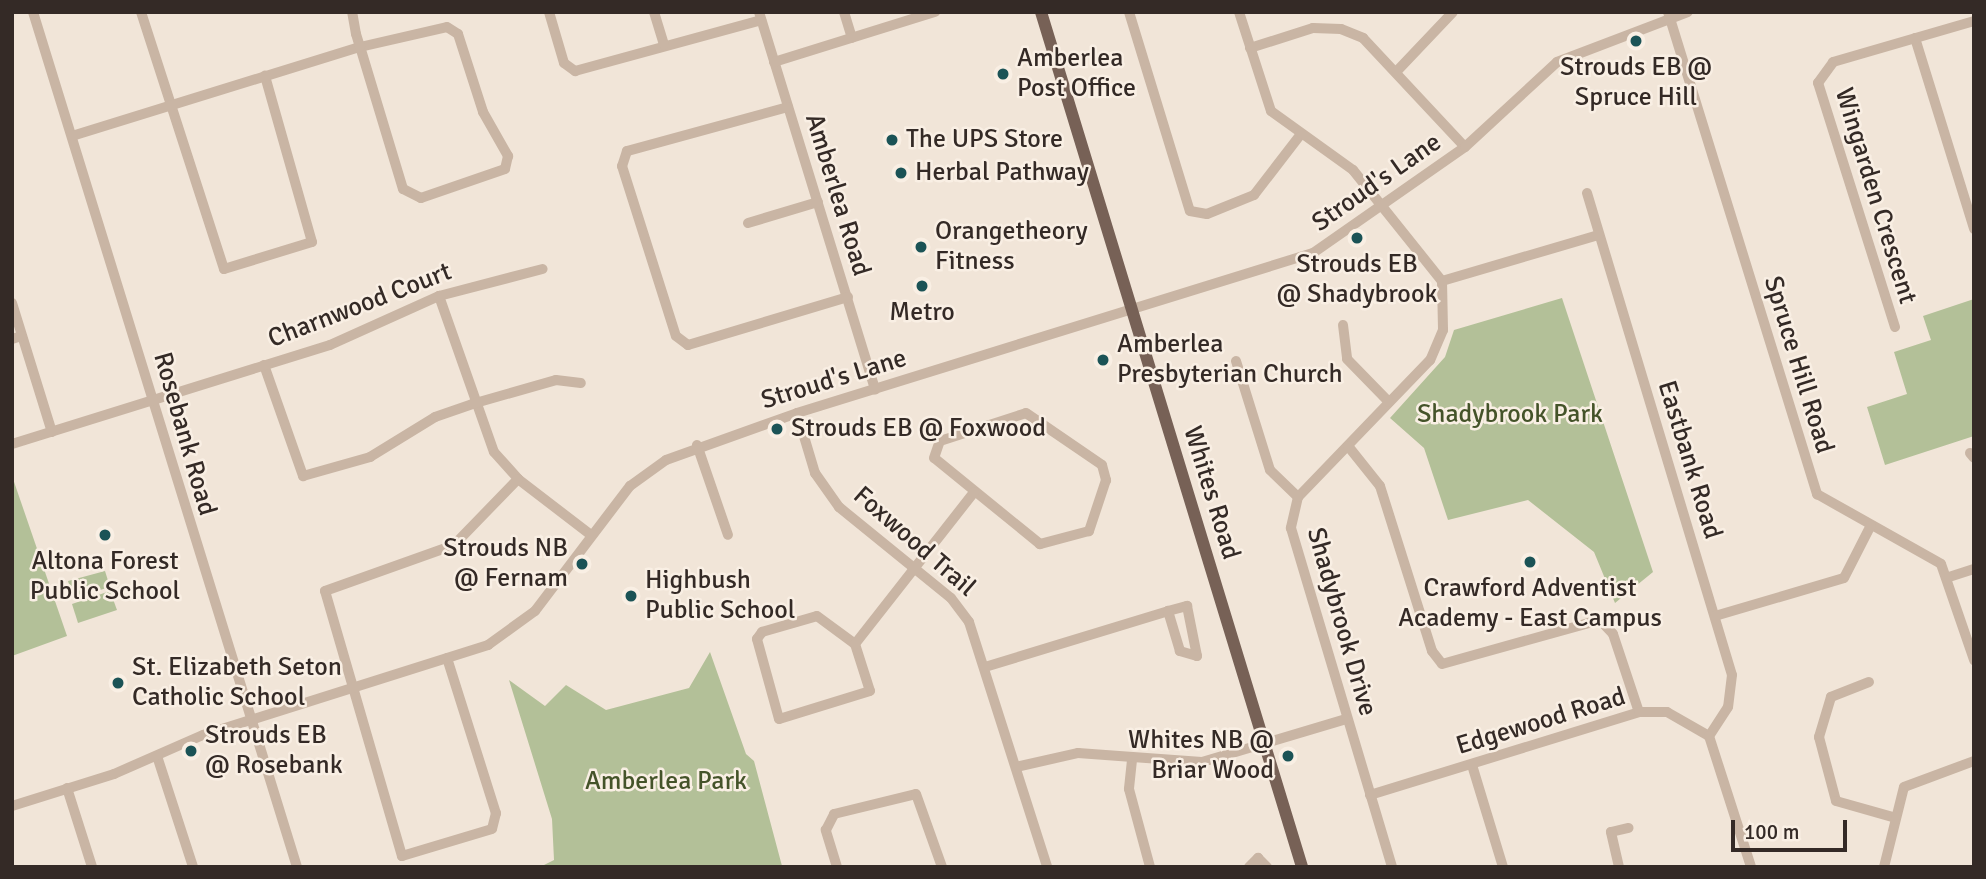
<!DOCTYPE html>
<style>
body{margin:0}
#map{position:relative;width:1986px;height:879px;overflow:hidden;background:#f1e5d8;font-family:Signika,sans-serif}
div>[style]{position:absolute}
.green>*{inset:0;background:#b3c098}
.minor>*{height:10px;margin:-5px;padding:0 5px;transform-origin:5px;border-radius:5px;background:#c9b5a4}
.major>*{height:12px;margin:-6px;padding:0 6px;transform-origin:6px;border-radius:6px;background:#776156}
.dots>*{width:19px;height:19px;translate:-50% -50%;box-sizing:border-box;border:4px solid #f9efe4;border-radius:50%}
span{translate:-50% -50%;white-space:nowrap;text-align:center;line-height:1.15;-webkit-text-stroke:5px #f9efe4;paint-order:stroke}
.poi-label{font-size:26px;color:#342a26}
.left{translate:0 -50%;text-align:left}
.right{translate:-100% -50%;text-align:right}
.street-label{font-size:26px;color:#342a26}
.park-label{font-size:26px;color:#445329}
.frame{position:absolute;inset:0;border:14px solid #342a26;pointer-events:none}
.scale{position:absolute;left:1731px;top:820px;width:116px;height:32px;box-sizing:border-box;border:4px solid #342a26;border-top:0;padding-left:9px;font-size:21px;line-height:24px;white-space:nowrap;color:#342a26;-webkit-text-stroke:5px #f9efe4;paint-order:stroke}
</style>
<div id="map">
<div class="green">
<div style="clip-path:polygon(1562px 298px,1653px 572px,1615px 603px,1594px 552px,1528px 500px,1448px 520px,1424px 448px,1390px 418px,1445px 357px,1454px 330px)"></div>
<div style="clip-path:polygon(1974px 299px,1974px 436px,1885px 465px,1867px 407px,1907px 394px,1894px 352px,1931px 340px,1923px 316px)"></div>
<div style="clip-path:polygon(12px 476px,67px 636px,12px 656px)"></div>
<div style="clip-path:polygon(105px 571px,110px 587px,73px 598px,68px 581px)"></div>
<div style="clip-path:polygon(110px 591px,117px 610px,78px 623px,72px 604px)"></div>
<div style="clip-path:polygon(710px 652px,746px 754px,754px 761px,782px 866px,540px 867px,554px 860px,552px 819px,509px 680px,545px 706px,566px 685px,606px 710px,689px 688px)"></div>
</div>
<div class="minor">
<div style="left:33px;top:12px;width:895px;rotate:72.84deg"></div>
<div style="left:141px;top:12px;width:270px;rotate:72.1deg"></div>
<div style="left:224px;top:269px;width:92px;rotate:-17.1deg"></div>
<div style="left:312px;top:242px;width:173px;rotate:-105.8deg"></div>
<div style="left:549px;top:12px;width:53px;rotate:73.6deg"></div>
<div style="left:564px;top:63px;width:14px;rotate:36deg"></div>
<div style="left:575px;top:71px;width:193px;rotate:-15.3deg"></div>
<div style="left:654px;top:12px;width:34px;rotate:73deg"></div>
<div style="left:759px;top:12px;width:395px;rotate:72.9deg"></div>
<div style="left:844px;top:12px;width:27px;rotate:73deg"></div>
<div style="left:1129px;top:12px;width:208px;rotate:73deg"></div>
<div style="left:1190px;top:211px;width:17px;rotate:10deg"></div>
<div style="left:1207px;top:214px;width:51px;rotate:-22deg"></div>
<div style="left:1254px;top:195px;width:77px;rotate:-52.4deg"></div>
<div style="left:1239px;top:12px;width:104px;rotate:72.1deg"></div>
<div style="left:1271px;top:111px;width:101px;rotate:35.7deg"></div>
<div style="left:1353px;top:170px;width:142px;rotate:51.3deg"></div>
<div style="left:1442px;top:281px;width:49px;rotate:88.8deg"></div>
<div style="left:1443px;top:330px;width:33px;rotate:113deg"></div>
<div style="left:1430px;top:360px;width:190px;rotate:133.9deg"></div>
<div style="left:1298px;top:497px;width:32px;rotate:103deg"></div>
<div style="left:1291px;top:528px;width:354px;rotate:73.4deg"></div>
<div style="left:1668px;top:12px;width:505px;rotate:72.82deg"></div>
<div style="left:1817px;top:494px;width:142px;rotate:29.4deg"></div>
<div style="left:1941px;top:564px;width:102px;rotate:71deg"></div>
<div style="left:1915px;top:38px;width:200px;rotate:72.8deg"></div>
<div style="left:1250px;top:48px;width:66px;rotate:-17.6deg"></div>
<div style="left:1313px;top:28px;width:28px;rotate:2deg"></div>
<div style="left:1341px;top:29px;width:24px;rotate:22deg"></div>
<div style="left:1363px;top:38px;width:149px;rotate:46.9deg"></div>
<div style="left:774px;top:62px;width:169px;rotate:-17.3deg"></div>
<div style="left:1397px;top:71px;width:81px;rotate:-46.5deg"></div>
<div style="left:788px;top:107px;width:167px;rotate:164.7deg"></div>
<div style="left:627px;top:151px;width:16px;rotate:108deg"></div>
<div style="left:622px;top:166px;width:178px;rotate:72.4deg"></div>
<div style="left:676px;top:336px;width:15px;rotate:37deg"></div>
<div style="left:688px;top:345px;width:167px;rotate:-16.7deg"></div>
<div style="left:72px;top:136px;width:301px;rotate:-17.2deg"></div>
<div style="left:360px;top:47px;width:89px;rotate:-12.9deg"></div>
<div style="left:447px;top:27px;width:13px;rotate:32deg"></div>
<div style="left:458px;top:34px;width:82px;rotate:72.2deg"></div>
<div style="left:483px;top:112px;width:51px;rotate:60.4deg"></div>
<div style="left:508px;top:156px;width:13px;rotate:103deg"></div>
<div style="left:505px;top:169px;width:89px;rotate:161deg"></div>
<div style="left:421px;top:198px;width:20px;rotate:-153deg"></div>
<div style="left:403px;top:189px;width:148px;rotate:-106.8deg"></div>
<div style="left:360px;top:47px;width:14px;rotate:-107deg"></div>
<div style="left:356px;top:34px;width:22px;rotate:-100deg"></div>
<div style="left:1587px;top:193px;width:503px;rotate:73.26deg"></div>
<div style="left:1732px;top:675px;width:32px;rotate:97deg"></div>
<div style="left:1728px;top:707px;width:35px;rotate:123deg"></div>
<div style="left:748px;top:223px;width:73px;rotate:-16.7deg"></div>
<div style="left:1442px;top:281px;width:163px;rotate:-16.4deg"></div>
<div style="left:439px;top:296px;width:165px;rotate:70.6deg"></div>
<div style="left:494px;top:452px;width:36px;rotate:48deg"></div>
<div style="left:518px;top:479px;width:92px;rotate:37.5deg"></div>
<div style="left:12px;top:303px;width:135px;rotate:72.8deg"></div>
<div style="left:1343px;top:325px;width:34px;rotate:83deg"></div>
<div style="left:1347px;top:359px;width:60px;rotate:45.7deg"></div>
<div style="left:1895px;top:327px;width:256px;rotate:-107.5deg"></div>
<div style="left:1818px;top:83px;width:26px;rotate:-54deg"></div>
<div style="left:1833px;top:62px;width:147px;rotate:-16.2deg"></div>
<div style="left:12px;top:339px;width:10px;rotate:-17deg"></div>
<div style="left:1236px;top:361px;width:114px;rotate:72.7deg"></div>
<div style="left:1270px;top:470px;width:39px;rotate:44deg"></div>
<div style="left:264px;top:365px;width:118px;rotate:70.6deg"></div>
<div style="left:303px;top:476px;width:70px;rotate:-15.8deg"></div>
<div style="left:370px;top:457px;width:76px;rotate:-31.6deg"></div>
<div style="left:435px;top:417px;width:39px;rotate:-19deg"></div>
<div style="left:472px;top:404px;width:87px;rotate:-15.9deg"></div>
<div style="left:556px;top:380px;width:25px;rotate:7deg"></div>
<div style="left:797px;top:413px;width:63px;rotate:73.3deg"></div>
<div style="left:815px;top:473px;width:42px;rotate:54.8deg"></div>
<div style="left:839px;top:507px;width:144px;rotate:39.1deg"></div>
<div style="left:951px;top:598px;width:30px;rotate:53deg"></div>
<div style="left:969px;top:622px;width:257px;rotate:72.3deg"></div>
<div style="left:1026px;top:413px;width:92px;rotate:34.4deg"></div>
<div style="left:1102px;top:465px;width:16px;rotate:75deg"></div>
<div style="left:1106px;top:480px;width:54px;rotate:108.4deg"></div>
<div style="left:1089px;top:531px;width:51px;rotate:165.1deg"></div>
<div style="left:1040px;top:544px;width:136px;rotate:-140.9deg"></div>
<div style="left:934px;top:458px;width:18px;rotate:-71deg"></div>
<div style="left:940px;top:441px;width:90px;rotate:-18deg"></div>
<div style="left:12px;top:444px;width:333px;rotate:-17.3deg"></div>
<div style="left:330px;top:345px;width:120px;rotate:-24.2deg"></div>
<div style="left:439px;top:296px;width:107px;rotate:-14.6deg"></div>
<div style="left:697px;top:445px;width:95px;rotate:71deg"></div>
<div style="left:1348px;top:446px;width:51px;rotate:51.3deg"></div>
<div style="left:1380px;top:486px;width:173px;rotate:72.5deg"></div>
<div style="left:1432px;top:651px;width:16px;rotate:52deg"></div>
<div style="left:1442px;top:664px;width:164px;rotate:-15.6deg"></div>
<div style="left:1600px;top:620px;width:19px;rotate:47deg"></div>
<div style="left:1613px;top:634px;width:82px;rotate:71.6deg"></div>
<div style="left:1970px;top:453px;width:6px;rotate:51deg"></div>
<div style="left:1949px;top:577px;width:26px;rotate:-18deg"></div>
<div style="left:817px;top:616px;width:47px;rotate:36.4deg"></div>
<div style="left:855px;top:644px;width:49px;rotate:72.3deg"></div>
<div style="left:870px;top:691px;width:95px;rotate:162.9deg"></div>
<div style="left:779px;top:719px;width:83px;rotate:-105.4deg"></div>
<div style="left:757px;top:639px;width:9px;rotate:-54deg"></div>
<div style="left:762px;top:632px;width:57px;rotate:-16.2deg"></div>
<div style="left:1715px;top:616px;width:134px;rotate:-16.4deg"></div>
<div style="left:1844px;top:578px;width:59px;rotate:-63deg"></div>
<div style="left:855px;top:644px;width:193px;rotate:-51.9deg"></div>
<div style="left:447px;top:658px;width:163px;rotate:72.5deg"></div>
<div style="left:496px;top:813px;width:16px;rotate:104deg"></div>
<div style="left:492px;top:829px;width:94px;rotate:163.3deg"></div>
<div style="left:402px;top:856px;width:276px;rotate:-106.2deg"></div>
<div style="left:325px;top:591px;width:137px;rotate:-19.6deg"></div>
<div style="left:454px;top:545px;width:92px;rotate:-45.9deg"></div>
<div style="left:985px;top:667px;width:191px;rotate:-17deg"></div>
<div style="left:1168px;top:611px;width:20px;rotate:-15deg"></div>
<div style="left:1187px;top:606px;width:51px;rotate:78.7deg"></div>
<div style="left:1197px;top:656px;width:18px;rotate:-164deg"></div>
<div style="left:1180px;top:651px;width:42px;rotate:-106.7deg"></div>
<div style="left:1869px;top:682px;width:41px;rotate:158.5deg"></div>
<div style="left:1831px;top:697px;width:42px;rotate:106.7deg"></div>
<div style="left:1819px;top:737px;width:66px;rotate:75.1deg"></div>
<div style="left:1836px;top:801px;width:62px;rotate:15.8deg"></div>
<div style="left:157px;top:756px;width:117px;rotate:72deg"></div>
<div style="left:1132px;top:760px;width:29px;rotate:96deg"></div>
<div style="left:1129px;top:789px;width:81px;rotate:74.9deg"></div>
<div style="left:1472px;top:765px;width:107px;rotate:73.1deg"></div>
<div style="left:1016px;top:767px;width:64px;rotate:-12.7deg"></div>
<div style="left:1078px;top:753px;width:124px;rotate:4.2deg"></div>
<div style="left:1202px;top:762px;width:150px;rotate:-16.6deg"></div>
<div style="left:67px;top:788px;width:83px;rotate:72.4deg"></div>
<div style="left:1370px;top:795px;width:282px;rotate:-17.1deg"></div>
<div style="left:1639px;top:712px;width:28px"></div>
<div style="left:1667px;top:712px;width:48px;rotate:29.7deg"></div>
<div style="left:1709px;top:736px;width:138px;rotate:72.2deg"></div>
<div style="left:12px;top:806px;width:107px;rotate:-17.4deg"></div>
<div style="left:114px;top:774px;width:97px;rotate:-23.7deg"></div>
<div style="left:203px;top:735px;width:299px;rotate:-17.5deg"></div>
<div style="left:488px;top:645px;width:58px;rotate:-35.9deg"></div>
<div style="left:535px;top:611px;width:157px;rotate:-52.8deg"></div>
<div style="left:630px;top:486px;width:44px;rotate:-35.8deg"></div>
<div style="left:666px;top:460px;width:139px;rotate:-19.7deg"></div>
<div style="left:797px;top:413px;width:540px;rotate:-17.23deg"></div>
<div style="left:1313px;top:253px;width:185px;rotate:-34.9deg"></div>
<div style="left:1465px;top:147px;width:125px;rotate:-42.7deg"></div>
<div style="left:1557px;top:62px;width:140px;rotate:-20.9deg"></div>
<div style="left:837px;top:867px;width:39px;rotate:-107deg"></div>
<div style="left:826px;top:830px;width:18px;rotate:-63deg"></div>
<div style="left:834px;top:814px;width:84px;rotate:-13.7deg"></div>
<div style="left:916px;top:794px;width:77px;rotate:70.4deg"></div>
<div style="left:1249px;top:867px;width:13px;rotate:-45deg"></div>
<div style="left:1258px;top:858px;width:13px;rotate:45deg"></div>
<div style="left:1619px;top:867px;width:36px;rotate:-103deg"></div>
<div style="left:1611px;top:832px;width:18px;rotate:-13deg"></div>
<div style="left:1884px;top:867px;width:82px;rotate:-76deg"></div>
<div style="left:1904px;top:787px;width:75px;rotate:-20.4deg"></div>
</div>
<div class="major">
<div style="left:1041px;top:12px;width:894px;rotate:73.02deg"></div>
</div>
<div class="dots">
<div style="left:1636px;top:41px;background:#1b5356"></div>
<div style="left:1003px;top:74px;background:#1b5356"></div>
<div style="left:892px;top:140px;background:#1b5356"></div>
<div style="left:901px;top:173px;background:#1b5356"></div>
<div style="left:1357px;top:238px;background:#1b5356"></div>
<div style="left:921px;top:247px;background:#1b5356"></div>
<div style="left:922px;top:286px;background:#1b5356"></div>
<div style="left:1103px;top:360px;background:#1b5356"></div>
<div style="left:777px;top:429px;background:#1b5356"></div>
<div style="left:105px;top:535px;background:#1b5356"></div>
<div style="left:1530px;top:562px;background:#1b5356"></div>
<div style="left:582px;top:564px;background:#1b5356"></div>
<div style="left:631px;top:596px;background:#1b5356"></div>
<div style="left:118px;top:683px;background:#1b5356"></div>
<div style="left:191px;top:751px;background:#1b5356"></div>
<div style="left:1288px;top:756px;background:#1b5356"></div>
</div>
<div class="poi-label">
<span class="left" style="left:1017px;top:74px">Amberlea<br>Post Office</span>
<span style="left:1636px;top:83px">Strouds EB @<br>Spruce Hill</span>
<span class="left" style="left:906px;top:140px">The UPS Store</span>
<span class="left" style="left:915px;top:173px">Herbal Pathway</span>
<span class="left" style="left:935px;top:247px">Orangetheory<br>Fitness</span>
<span style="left:1357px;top:280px">Strouds EB<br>@ Shadybrook</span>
<span style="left:922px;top:313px">Metro</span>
<span class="left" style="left:1117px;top:360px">Amberlea<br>Presbyterian Church</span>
<span class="left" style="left:791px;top:429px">Strouds EB @ Foxwood</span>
<span class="right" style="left:568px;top:564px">Strouds NB<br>@ Fernam</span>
<span style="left:105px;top:577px">Altona Forest<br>Public School</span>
<span class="left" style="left:645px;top:596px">Highbush<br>Public School</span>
<span style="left:1530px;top:604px">Crawford Adventist<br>Academy - East Campus</span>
<span class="left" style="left:132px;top:683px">St. Elizabeth Seton<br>Catholic School</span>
<span class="left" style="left:205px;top:751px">Strouds EB<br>@ Rosebank</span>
<span class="right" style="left:1274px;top:756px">Whites NB @<br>Briar Wood</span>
</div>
<div class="street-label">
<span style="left:1377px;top:183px;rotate:-35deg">Stroud's Lane</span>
<span style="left:837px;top:195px;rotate:73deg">Amberlea Road</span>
<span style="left:1875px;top:196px;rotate:73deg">Wingarden Crescent</span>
<span style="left:360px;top:306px;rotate:-21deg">Charnwood Court</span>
<span style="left:1798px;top:365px;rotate:73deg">Spruce Hill Road</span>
<span style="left:834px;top:380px;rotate:-17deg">Stroud's Lane</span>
<span style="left:184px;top:434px;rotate:74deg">Rosebank Road</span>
<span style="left:1689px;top:460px;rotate:73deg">Eastbank Road</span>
<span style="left:1211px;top:493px;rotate:73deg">Whites Road</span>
<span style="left:914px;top:542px;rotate:41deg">Foxwood Trail</span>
<span style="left:1341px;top:622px;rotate:74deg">Shadybrook Drive</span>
<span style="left:1541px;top:722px;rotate:-17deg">Edgewood Road</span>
</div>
<div class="park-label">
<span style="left:1510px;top:415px">Shadybrook Park</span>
<span style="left:666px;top:782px">Amberlea Park</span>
</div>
<div class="frame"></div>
<div class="scale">100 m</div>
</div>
